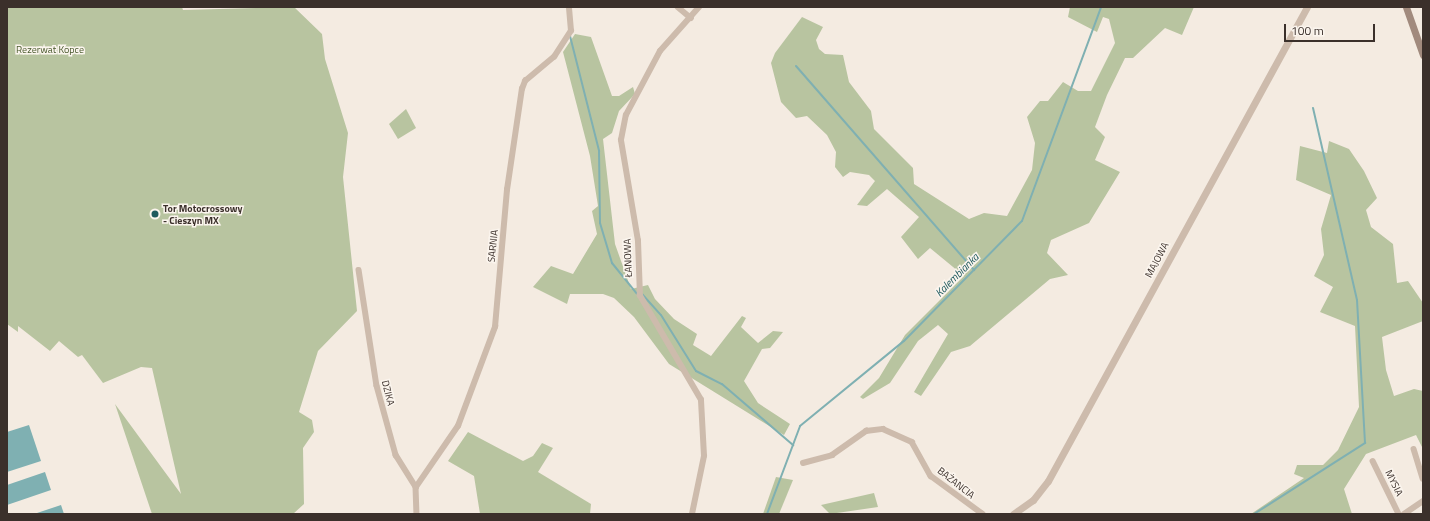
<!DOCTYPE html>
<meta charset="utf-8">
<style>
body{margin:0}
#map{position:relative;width:1430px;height:521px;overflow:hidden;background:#f4ebe1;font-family:"Titillium Web",sans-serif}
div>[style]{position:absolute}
.green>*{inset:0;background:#b8c4a0}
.water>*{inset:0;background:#7fb0b2}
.stream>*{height:2px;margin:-1px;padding:0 1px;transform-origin:1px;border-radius:1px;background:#7fb0b2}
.minor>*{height:5.5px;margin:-2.75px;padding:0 2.75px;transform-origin:2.75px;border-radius:2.75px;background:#cdbbac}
.tertiary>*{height:7px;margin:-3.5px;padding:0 3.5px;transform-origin:3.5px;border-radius:3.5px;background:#cdbbac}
.secondary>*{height:7px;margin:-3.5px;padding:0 3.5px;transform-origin:3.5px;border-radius:3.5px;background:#a18a7d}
.dots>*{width:11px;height:11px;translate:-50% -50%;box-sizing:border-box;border:2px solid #fbf5ee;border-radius:50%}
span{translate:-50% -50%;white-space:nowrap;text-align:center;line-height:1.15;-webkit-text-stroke:3px #fbf5ee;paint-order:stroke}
.park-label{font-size:10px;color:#4a5a2e}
.poi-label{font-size:10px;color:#3b302b;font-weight:700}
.left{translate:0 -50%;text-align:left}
.street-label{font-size:10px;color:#3b302b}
.water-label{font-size:11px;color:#1f5a5e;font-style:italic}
.frame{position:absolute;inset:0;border:8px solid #3b302b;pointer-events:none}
.scale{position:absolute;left:1284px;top:24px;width:91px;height:18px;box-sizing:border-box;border:2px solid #3b302b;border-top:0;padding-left:5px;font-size:12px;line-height:14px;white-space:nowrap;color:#3b302b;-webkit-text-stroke:3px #fbf5ee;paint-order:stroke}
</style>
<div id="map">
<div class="green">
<div style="clip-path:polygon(7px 7px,182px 7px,183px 10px,294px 7px,322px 34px,325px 59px,348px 133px,343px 177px,357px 311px,318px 351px,299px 412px,312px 420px,314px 432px,303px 448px,304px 504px,293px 514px,152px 514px,115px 404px,181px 494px,152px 368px,141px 367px,103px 383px,82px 355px,78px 357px,59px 341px,50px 351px,18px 326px,18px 332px,7px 324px)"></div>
<div style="clip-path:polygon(1070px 7px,1194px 7px,1182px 35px,1165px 28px,1133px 58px,1125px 58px,1107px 95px,1095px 127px,1105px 137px,1095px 160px,1120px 172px,1089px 223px,1051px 240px,1047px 253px,1068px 275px,1050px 279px,970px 346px,951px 352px,921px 396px,914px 392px,948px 334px,938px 325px,918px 341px,890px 383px,863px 399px,860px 397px,879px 378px,905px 335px,964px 276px,930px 248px,918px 259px,901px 237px,919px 217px,887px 189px,867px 206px,857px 205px,875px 181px,869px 175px,850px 172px,843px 177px,835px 167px,836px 152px,827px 135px,807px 116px,796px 118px,781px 102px,771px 63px,775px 53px,802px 17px,823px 27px,816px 40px,819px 49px,825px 54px,843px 55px,849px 82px,871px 111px,874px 129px,913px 168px,914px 184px,969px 219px,984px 213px,1007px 216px,1032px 170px,1035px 143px,1027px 117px,1040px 101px,1048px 101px,1063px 82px,1078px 91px,1091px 91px,1115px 43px,1109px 19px,1103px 17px,1097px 32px,1068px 17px)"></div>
<div style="clip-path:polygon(575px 34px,591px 37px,612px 96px,619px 96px,633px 87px,635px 94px,619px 111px,612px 133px,603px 139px,615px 244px,631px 289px,648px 285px,655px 299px,674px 319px,697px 334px,693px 345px,711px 356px,742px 316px,746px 318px,741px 327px,758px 343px,773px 331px,783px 332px,770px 348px,762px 349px,744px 381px,758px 403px,790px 424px,784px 435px,669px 364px,634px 317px,614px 298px,603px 294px,570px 294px,567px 304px,533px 287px,551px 266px,573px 274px,597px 234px,592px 211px,598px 206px,590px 156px,563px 52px)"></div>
<div style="clip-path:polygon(406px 109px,416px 128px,398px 139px,389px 124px)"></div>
<div style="clip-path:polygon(1329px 141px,1349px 149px,1364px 171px,1377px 198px,1366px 210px,1371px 227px,1393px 244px,1397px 283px,1408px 281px,1423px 303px,1423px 321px,1382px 337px,1386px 370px,1394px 396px,1414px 389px,1423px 391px,1423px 449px,1416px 435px,1366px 454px,1344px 489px,1352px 514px,1251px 514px,1304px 478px,1294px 474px,1297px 465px,1323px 465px,1338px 450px,1359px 407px,1355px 326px,1320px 312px,1333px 287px,1314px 276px,1324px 255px,1321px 229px,1331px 195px,1296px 180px,1300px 146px,1327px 153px)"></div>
<div style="clip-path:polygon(468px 432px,523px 461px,533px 456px,542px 443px,553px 448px,538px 472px,591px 504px,590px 514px,480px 514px,474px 476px,448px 461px)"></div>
<div style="clip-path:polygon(776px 477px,793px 480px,779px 514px,763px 514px)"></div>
<div style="clip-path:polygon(874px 493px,878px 507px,830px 514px,821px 505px)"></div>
</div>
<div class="water">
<div style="clip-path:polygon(29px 425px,41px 461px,7px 472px,7px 432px)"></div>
<div style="clip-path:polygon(45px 472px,51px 490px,7px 505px,7px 485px)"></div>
<div style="clip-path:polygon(61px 505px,64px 514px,34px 514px)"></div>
</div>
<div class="stream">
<div style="left:570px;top:36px;width:119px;rotate:75.8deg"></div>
<div style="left:599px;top:151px;width:72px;rotate:89.2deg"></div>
<div style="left:600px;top:223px;width:42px;rotate:73.3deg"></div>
<div style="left:612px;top:263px;width:40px;rotate:51deg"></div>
<div style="left:796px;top:66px;width:271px;rotate:48.9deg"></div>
<div style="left:642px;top:294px;width:28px;rotate:48deg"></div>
<div style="left:661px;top:315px;width:66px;rotate:58deg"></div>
<div style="left:696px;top:371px;width:29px;rotate:27deg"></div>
<div style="left:722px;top:384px;width:94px;rotate:40.7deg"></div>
<div style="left:767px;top:514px;width:94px;rotate:-69.4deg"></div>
<div style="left:800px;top:426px;width:134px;rotate:-39.3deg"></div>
<div style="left:904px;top:341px;width:168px;rotate:-45.5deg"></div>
<div style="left:1022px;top:221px;width:228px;rotate:-69.7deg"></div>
<div style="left:1254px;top:514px;width:132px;rotate:-32.6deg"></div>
<div style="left:1365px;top:443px;width:143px;rotate:-93.2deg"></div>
<div style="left:1357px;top:300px;width:197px;rotate:-102.9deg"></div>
</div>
<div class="minor">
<div style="left:678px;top:7px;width:17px;rotate:40deg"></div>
<div style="left:359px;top:270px;width:117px;rotate:81.2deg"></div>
<div style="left:377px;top:386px;width:72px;rotate:74.6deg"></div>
<div style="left:396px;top:455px;width:38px;rotate:58deg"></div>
<div style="left:416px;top:487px;width:27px;rotate:88deg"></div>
<div style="left:1414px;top:449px;width:31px;rotate:73deg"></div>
<div style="left:1373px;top:461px;width:59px;rotate:63.9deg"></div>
<div style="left:803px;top:463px;width:30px;rotate:-15deg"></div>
<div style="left:832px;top:455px;width:42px;rotate:-35.2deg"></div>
<div style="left:866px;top:431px;width:17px;rotate:-7deg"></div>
<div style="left:883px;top:429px;width:32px;rotate:24deg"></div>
<div style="left:912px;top:442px;width:39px;rotate:61deg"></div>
<div style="left:931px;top:476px;width:64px;rotate:36.2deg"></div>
<div style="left:416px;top:487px;width:74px;rotate:-55.5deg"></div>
<div style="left:458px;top:426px;width:106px;rotate:-69.5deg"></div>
<div style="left:495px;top:327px;width:138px;rotate:-85deg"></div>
<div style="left:507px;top:190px;width:102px;rotate:-81.6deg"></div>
<div style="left:522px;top:89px;width:9px;rotate:-69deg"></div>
<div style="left:525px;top:81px;width:38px;rotate:-40deg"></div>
<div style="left:554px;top:57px;width:31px;rotate:-57deg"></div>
<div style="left:571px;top:31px;width:24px;rotate:-95deg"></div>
<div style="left:692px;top:514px;width:59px;rotate:-78.3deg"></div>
<div style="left:704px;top:456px;width:56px;rotate:-93.1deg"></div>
<div style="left:701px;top:400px;width:121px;rotate:-120.4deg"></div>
<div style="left:640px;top:296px;width:55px;rotate:-92.1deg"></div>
<div style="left:638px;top:241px;width:102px;rotate:-99.6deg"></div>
<div style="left:621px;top:140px;width:25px;rotate:-79deg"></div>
<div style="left:626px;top:115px;width:72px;rotate:-62deg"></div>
<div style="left:660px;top:51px;width:59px;rotate:-48.4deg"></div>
<div style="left:1404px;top:514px;width:23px;rotate:-34deg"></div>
</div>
<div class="tertiary">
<div style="left:1013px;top:514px;width:24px;rotate:-35deg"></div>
<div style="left:1033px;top:500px;width:24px;rotate:-52deg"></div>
<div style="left:1048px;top:481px;width:540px;rotate:-61.35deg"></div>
</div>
<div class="secondary">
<div style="left:1406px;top:7px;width:51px;rotate:70.5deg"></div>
</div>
<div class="dots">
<div style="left:155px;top:214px;background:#1f5a5e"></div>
</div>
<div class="park-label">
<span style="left:50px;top:50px">Rezerwat Kopce</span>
</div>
<div class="poi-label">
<span class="left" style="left:163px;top:214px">Tor Motocrossowy<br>- Cieszyn MX</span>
</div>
<div class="street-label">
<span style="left:493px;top:246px;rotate:-84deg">SARNIA</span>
<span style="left:628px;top:258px;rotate:-92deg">ŁANOWA</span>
<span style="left:1157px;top:260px;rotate:-62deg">MAJOWA</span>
<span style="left:388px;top:393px;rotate:76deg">DZIKA</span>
<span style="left:956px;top:483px;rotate:38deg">BAŻANCIA</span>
<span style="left:1394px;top:483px;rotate:64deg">MYSIA</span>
</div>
<div class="water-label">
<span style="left:957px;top:275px;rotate:-45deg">Kalembianka</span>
</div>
<div class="frame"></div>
<div class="scale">100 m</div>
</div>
